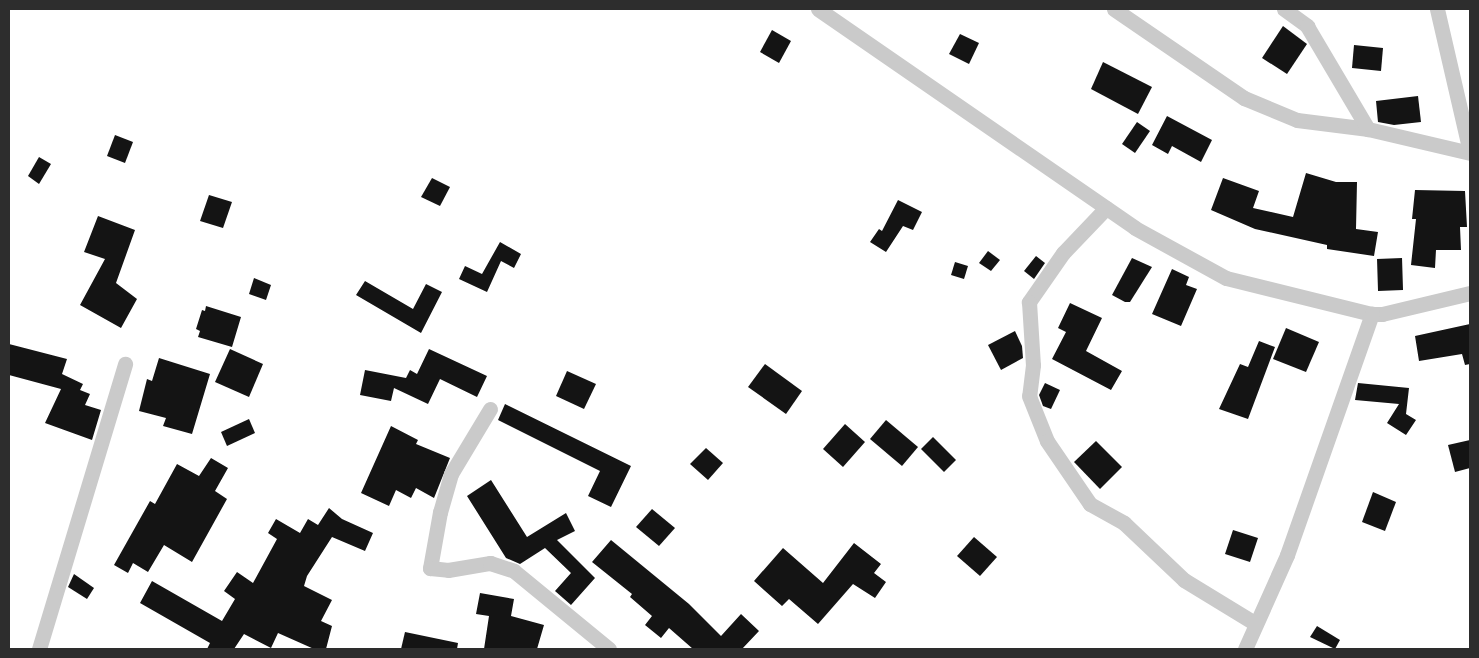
<!DOCTYPE html>
<style>
body{margin:0}
#map{position:relative;width:1479px;height:658px;overflow:hidden;background:#fff;font-family:"Exo 2",sans-serif}
div>[style]{position:absolute}
.building>*{inset:0;background:#141414}
.minor>*{height:15px;margin:-7.5px;padding:0 7.5px;transform-origin:7.5px;border-radius:7.5px;background:#cacaca}
span{translate:-50% -50%;white-space:nowrap;text-align:center;line-height:1.15;-webkit-text-stroke:5px #fff;paint-order:stroke}
.frame{position:absolute;inset:0;border:10px solid #2d2d2d;pointer-events:none}
</style>
<div id="map">
<div class="building">
<div style="clip-path:polygon(1283px 26px,1307px 44px,1287px 74px,1262px 58px)"></div>
<div style="clip-path:polygon(772px 30px,791px 41px,779px 63px,760px 52px)"></div>
<div style="clip-path:polygon(960px 34px,979px 43px,969px 64px,949px 54px)"></div>
<div style="clip-path:polygon(1354px 45px,1383px 48px,1381px 71px,1352px 68px)"></div>
<div style="clip-path:polygon(1103px 62px,1152px 87px,1138px 114px,1091px 89px)"></div>
<div style="clip-path:polygon(1418px 96px,1421px 122px,1394px 125px,1378px 122px,1376px 101px)"></div>
<div style="clip-path:polygon(1167px 116px,1212px 140px,1201px 162px,1172px 146px,1168px 154px,1152px 145px)"></div>
<div style="clip-path:polygon(1137px 122px,1150px 131px,1135px 153px,1122px 144px)"></div>
<div style="clip-path:polygon(115px 135px,133px 142px,125px 163px,107px 156px)"></div>
<div style="clip-path:polygon(39px 157px,51px 164px,39px 184px,28px 176px)"></div>
<div style="clip-path:polygon(1306px 173px,1336px 182px,1357px 182px,1356px 229px,1378px 232px,1374px 256px,1327px 249px,1327px 245px,1255px 229px,1211px 210px,1223px 178px,1259px 191px,1253px 208px,1293px 217px)"></div>
<div style="clip-path:polygon(432px 178px,450px 187px,440px 206px,421px 197px)"></div>
<div style="clip-path:polygon(1415px 190px,1465px 191px,1467px 227px,1460px 227px,1461px 250px,1436px 250px,1435px 268px,1411px 265px,1416px 219px,1412px 219px)"></div>
<div style="clip-path:polygon(209px 195px,232px 202px,223px 228px,200px 221px)"></div>
<div style="clip-path:polygon(898px 200px,922px 212px,913px 230px,903px 226px,886px 252px,870px 242px,879px 229px,882px 231px)"></div>
<div style="clip-path:polygon(98px 216px,135px 230px,116px 283px,137px 299px,121px 328px,80px 305px,105px 259px,84px 252px)"></div>
<div style="clip-path:polygon(500px 242px,521px 254px,514px 268px,501px 261px,487px 292px,459px 279px,465px 266px,482px 274px)"></div>
<div style="clip-path:polygon(988px 251px,1000px 260px,991px 271px,979px 263px)"></div>
<div style="clip-path:polygon(1036px 256px,1045px 263px,1034px 279px,1024px 271px)"></div>
<div style="clip-path:polygon(1132px 258px,1152px 267px,1130px 302px,1125px 302px,1112px 295px)"></div>
<div style="clip-path:polygon(1402px 258px,1403px 290px,1378px 291px,1377px 259px)"></div>
<div style="clip-path:polygon(955px 262px,968px 266px,964px 279px,951px 275px)"></div>
<div style="clip-path:polygon(1172px 269px,1189px 277px,1186px 285px,1197px 289px,1181px 326px,1152px 314px)"></div>
<div style="clip-path:polygon(254px 278px,271px 285px,266px 300px,249px 294px)"></div>
<div style="clip-path:polygon(365px 281px,413px 309px,426px 284px,442px 292px,421px 333px,356px 295px)"></div>
<div style="clip-path:polygon(1070px 303px,1102px 318px,1086px 351px,1122px 371px,1111px 390px,1052px 359px,1066px 332px,1058px 328px)"></div>
<div style="clip-path:polygon(206px 306px,241px 317px,232px 347px,198px 337px,200px 331px,196px 329px,202px 310px,205px 311px)"></div>
<div style="clip-path:polygon(1470px 324px,1470px 364px,1465px 365px,1462px 354px,1419px 361px,1415px 336px)"></div>
<div style="clip-path:polygon(1286px 328px,1319px 342px,1306px 372px,1273px 359px)"></div>
<div style="clip-path:polygon(1015px 331px,1022px 346px,1023px 358px,1001px 370px,988px 345px)"></div>
<div style="clip-path:polygon(1259px 341px,1275px 347px,1248px 419px,1219px 409px,1240px 364px,1248px 367px)"></div>
<div style="clip-path:polygon(9px 344px,67px 359px,62px 374px,83px 384px,80px 390px,90px 394px,85px 405px,101px 410px,92px 440px,45px 423px,61px 389px,9px 375px)"></div>
<div style="clip-path:polygon(230px 349px,263px 364px,249px 397px,215px 382px)"></div>
<div style="clip-path:polygon(429px 349px,487px 376px,477px 397px,440px 379px,428px 404px,394px 388px,391px 401px,360px 395px,365px 370px,406px 378px,410px 370px,417px 374px)"></div>
<div style="clip-path:polygon(159px 358px,210px 374px,192px 434px,163px 426px,166px 418px,139px 411px,147px 379px,152px 381px)"></div>
<div style="clip-path:polygon(765px 364px,802px 391px,786px 414px,748px 387px)"></div>
<div style="clip-path:polygon(567px 371px,596px 384px,584px 409px,556px 396px)"></div>
<div style="clip-path:polygon(1045px 383px,1060px 390px,1051px 409px,1043px 406px,1039px 395px)"></div>
<div style="clip-path:polygon(1358px 383px,1409px 388px,1406px 414px,1416px 420px,1406px 435px,1387px 423px,1399px 404px,1355px 400px)"></div>
<div style="clip-path:polygon(505px 404px,631px 466px,611px 507px,588px 496px,600px 471px,498px 420px)"></div>
<div style="clip-path:polygon(249px 419px,255px 433px,227px 446px,221px 432px)"></div>
<div style="clip-path:polygon(886px 420px,918px 447px,902px 466px,870px 439px)"></div>
<div style="clip-path:polygon(845px 424px,865px 442px,843px 467px,823px 449px)"></div>
<div style="clip-path:polygon(391px 426px,418px 440px,416px 444px,450px 458px,434px 498px,416px 488px,411px 498px,396px 490px,389px 506px,361px 493px)"></div>
<div style="clip-path:polygon(933px 437px,956px 460px,944px 472px,921px 449px)"></div>
<div style="clip-path:polygon(1470px 440px,1470px 468px,1455px 472px,1448px 445px)"></div>
<div style="clip-path:polygon(1096px 441px,1122px 467px,1100px 489px,1074px 462px)"></div>
<div style="clip-path:polygon(706px 448px,723px 463px,708px 480px,690px 464px)"></div>
<div style="clip-path:polygon(211px 458px,228px 468px,215px 491px,227px 499px,192px 562px,164px 545px,148px 572px,133px 563px,128px 573px,114px 565px,150px 501px,155px 504px,177px 464px,199px 476px)"></div>
<div style="clip-path:polygon(491px 480px,527px 537px,566px 513px,575px 531px,557px 540px,595px 578px,571px 605px,555px 591px,571px 573px,545px 548px,520px 564px,506px 558px,467px 496px)"></div>
<div style="clip-path:polygon(1373px 492px,1396px 502px,1385px 531px,1362px 522px)"></div>
<div style="clip-path:polygon(329px 508px,342px 519px,373px 533px,365px 551px,332px 537px,307px 576px,304px 586px,332px 600px,321px 621px,332px 626px,326px 649px,314px 649px,278px 633px,271px 648px,244px 634px,234px 649px,207px 649px,210px 643px,140px 603px,152px 581px,222px 621px,235px 599px,224px 591px,237px 572px,253px 583px,277px 539px,268px 533px,276px 519px,300px 533px,308px 519px,318px 525px)"></div>
<div style="clip-path:polygon(652px 509px,675px 528px,659px 546px,636px 527px)"></div>
<div style="clip-path:polygon(1233px 530px,1258px 538px,1250px 562px,1225px 554px)"></div>
<div style="clip-path:polygon(974px 537px,997px 557px,980px 576px,957px 556px)"></div>
<div style="clip-path:polygon(611px 540px,689px 604px,721px 636px,741px 614px,759px 631px,742px 649px,693px 649px,669px 628px,661px 638px,645px 625px,652px 616px,630px 597px,632px 594px,592px 562px)"></div>
<div style="clip-path:polygon(854px 543px,881px 564px,874px 573px,886px 582px,875px 598px,853px 584px,818px 624px,789px 599px,782px 606px,754px 581px,783px 548px,823px 583px)"></div>
<div style="clip-path:polygon(74px 574px,94px 588px,87px 599px,68px 587px)"></div>
<div style="clip-path:polygon(480px 593px,514px 599px,511px 616px,544px 625px,537px 649px,484px 649px,489px 616px,476px 614px)"></div>
<div style="clip-path:polygon(1317px 626px,1340px 640px,1335px 649px,1310px 637px)"></div>
<div style="clip-path:polygon(405px 632px,458px 643px,457px 649px,401px 649px)"></div>
</div>
<div class="minor">
<div style="left:818px;top:9px;width:385px;rotate:34.6deg"></div>
<div style="left:1135px;top:228px;width:104px;rotate:28.8deg"></div>
<div style="left:1226px;top:278px;width:150px;rotate:13.9deg"></div>
<div style="left:1372px;top:314px;width:10px"></div>
<div style="left:1382px;top:314px;width:90px;rotate:-13.4deg"></div>
<div style="left:1114px;top:9px;width:158px;rotate:34.4deg"></div>
<div style="left:1244px;top:98px;width:57px;rotate:22.5deg"></div>
<div style="left:1297px;top:120px;width:72px;rotate:7.2deg"></div>
<div style="left:1368px;top:129px;width:105px;rotate:13.2deg"></div>
<div style="left:1284px;top:9px;width:29px;rotate:36deg"></div>
<div style="left:1307px;top:26px;width:120px;rotate:59.4deg"></div>
<div style="left:1437px;top:9px;width:147px;rotate:77deg"></div>
<div style="left:1106px;top:208px;width:62px;rotate:133.7deg"></div>
<div style="left:1063px;top:253px;width:60px;rotate:124.8deg"></div>
<div style="left:1029px;top:302px;width:63px;rotate:86.4deg"></div>
<div style="left:1033px;top:365px;width:31px;rotate:97deg"></div>
<div style="left:1029px;top:396px;width:48px;rotate:68.2deg"></div>
<div style="left:1047px;top:441px;width:76px;rotate:55.7deg"></div>
<div style="left:1090px;top:504px;width:39px;rotate:29deg"></div>
<div style="left:1124px;top:523px;width:83px;rotate:43.5deg"></div>
<div style="left:1184px;top:580px;width:84px;rotate:31.4deg"></div>
<div style="left:490px;top:409px;width:76px;rotate:121deg"></div>
<div style="left:451px;top:474px;width:40px;rotate:106deg"></div>
<div style="left:440px;top:512px;width:57px;rotate:100.1deg"></div>
<div style="left:430px;top:568px;width:18px;rotate:6deg"></div>
<div style="left:448px;top:570px;width:43px;rotate:-9.5deg"></div>
<div style="left:490px;top:563px;width:25px;rotate:18deg"></div>
<div style="left:514px;top:571px;width:123px;rotate:39.4deg"></div>
<div style="left:39px;top:649px;width:298px;rotate:-73.2deg"></div>
<div style="left:1245px;top:649px;width:103px;rotate:-65.9deg"></div>
<div style="left:1287px;top:555px;width:256px;rotate:-70.6deg"></div>
</div>
<div class="frame"></div>
</div>
